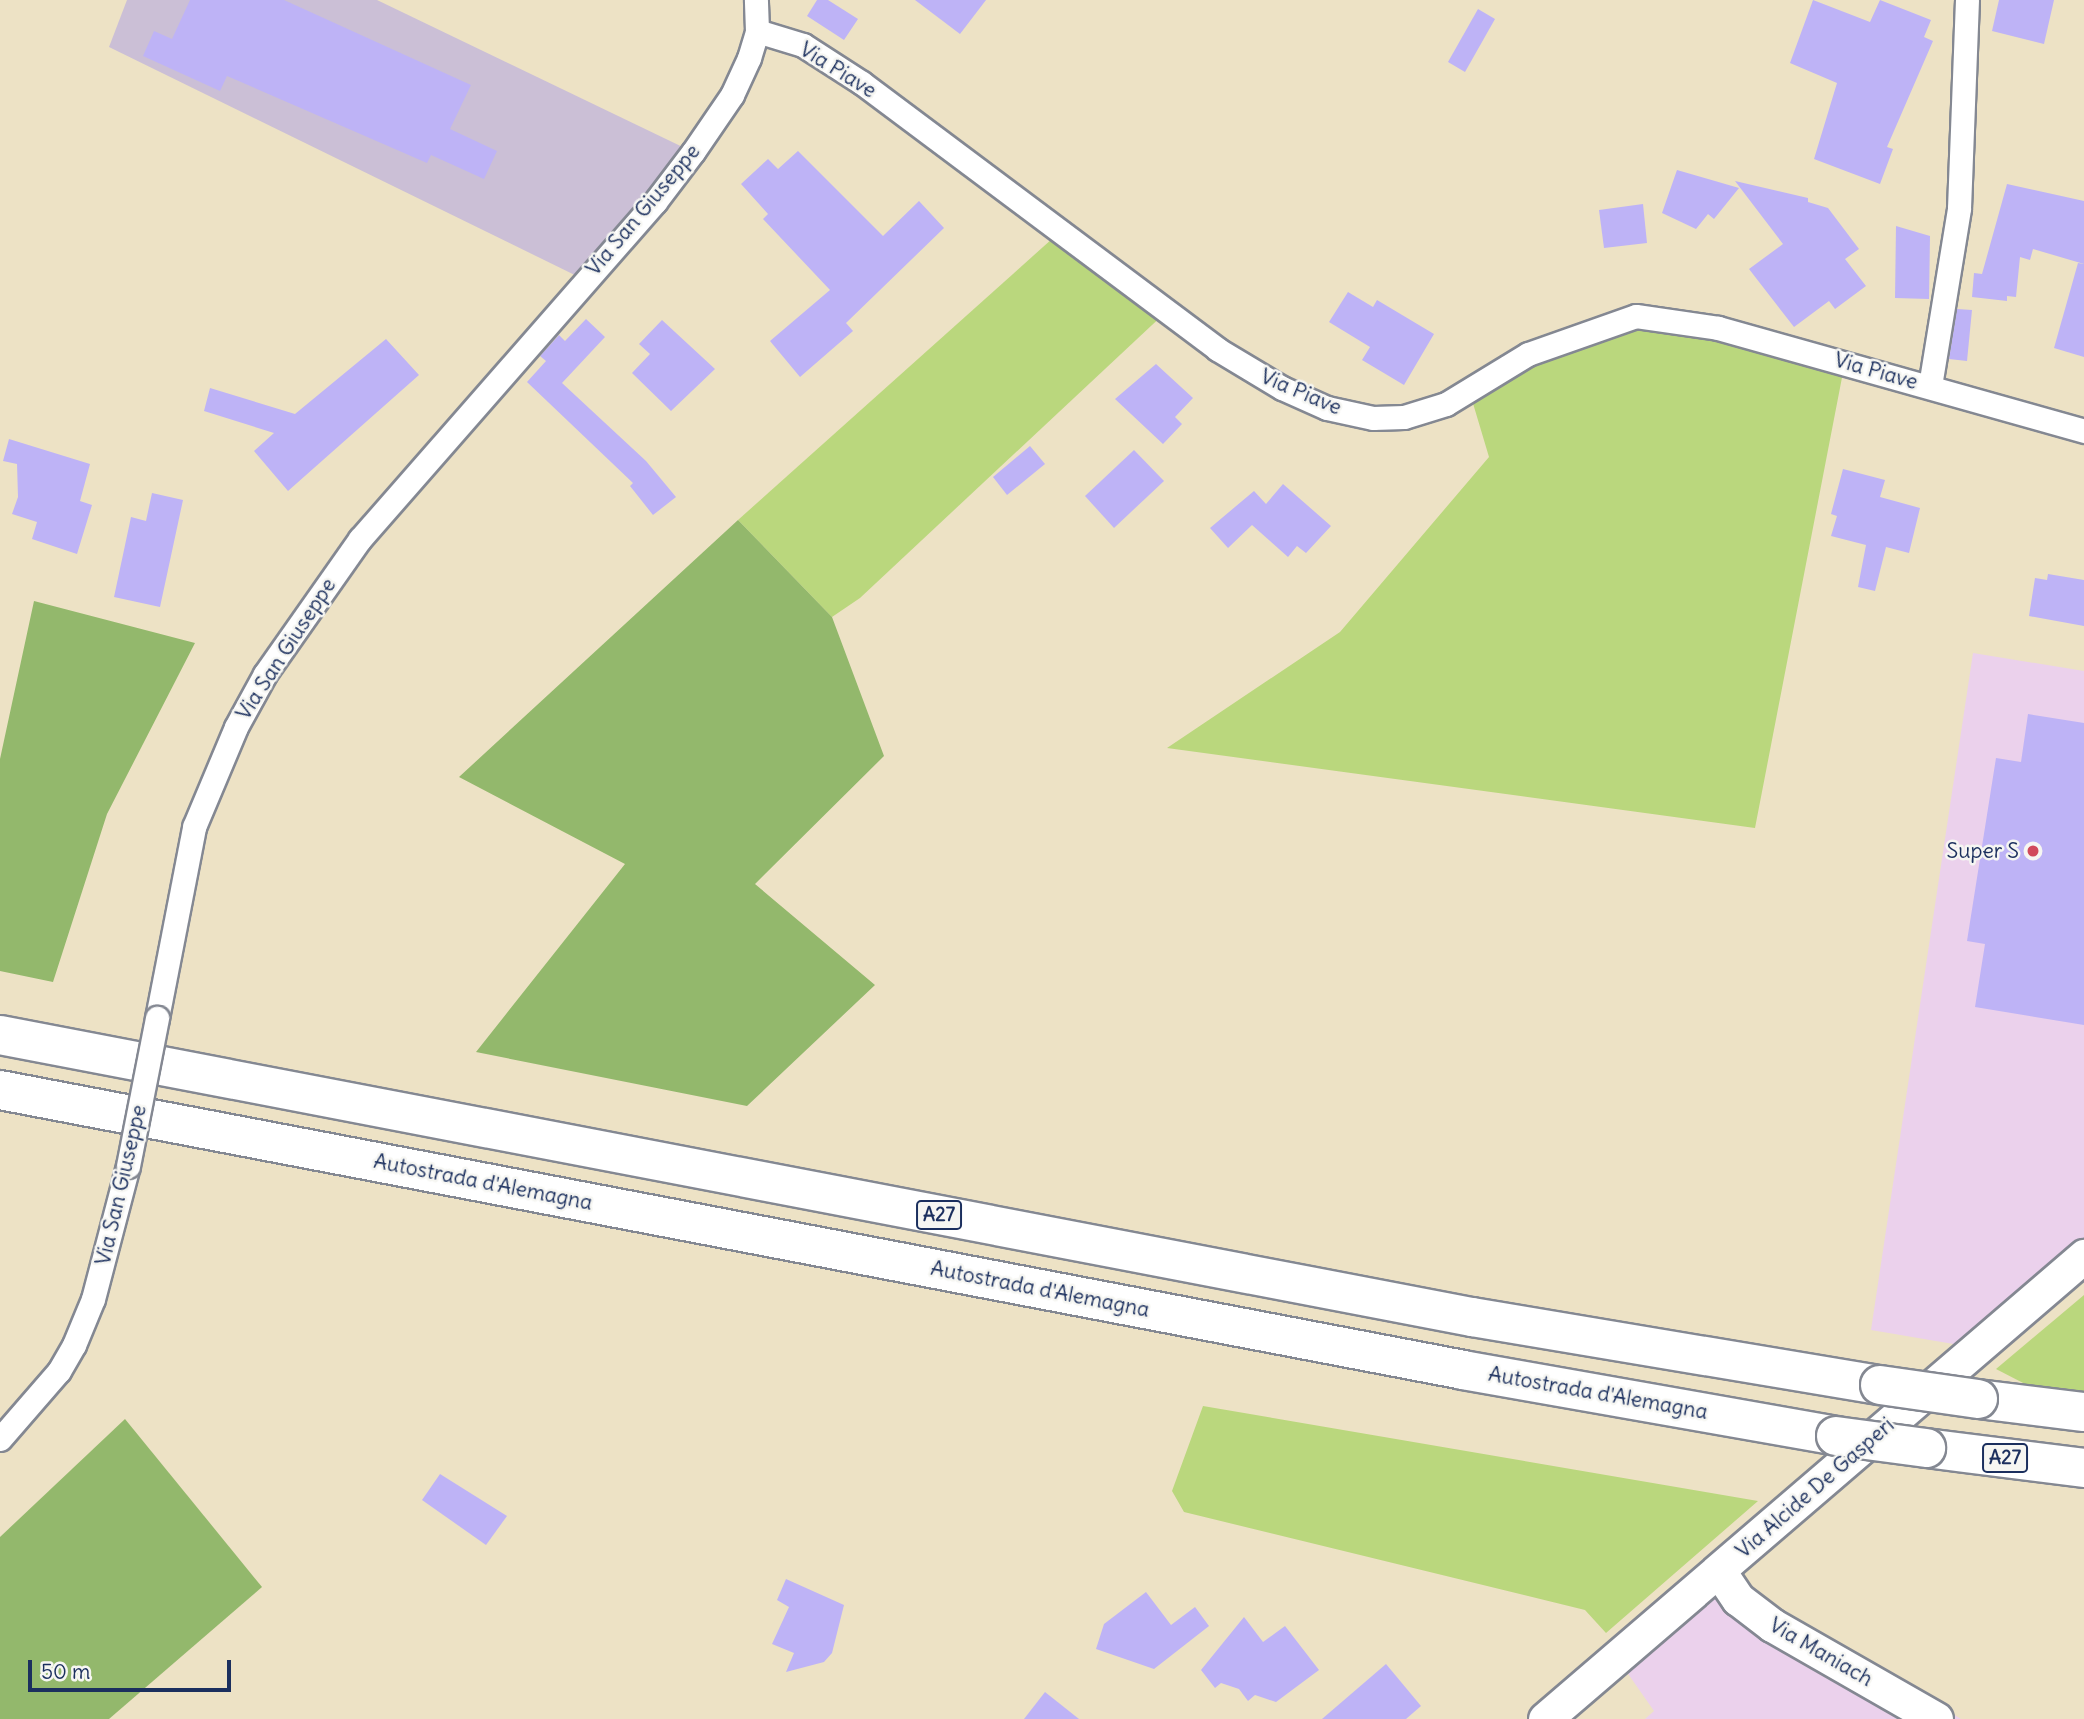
<!DOCTYPE html>
<style>
body{margin:0}
#map{position:relative;width:2084px;height:1719px;overflow:hidden;background:#ede2c5;font-family:Delius,sans-serif}
div>[style]{position:absolute}
.built>*{inset:0;background:#ebd1ec}
.industrial>*{inset:0;background:#cbbfd6}
.green>*{inset:0;background:#bad77d}
.forest>*{inset:0;background:#93b86c}
.building>*{inset:0;background:#beb3f6}
.roads{filter:drop-shadow(2px 0 #848892) drop-shadow(-2px 0 #848892) drop-shadow(0 2px #848892) drop-shadow(0 -2px #848892)}
.street>*{height:23px;margin:-11.5px;padding:0 11.5px;transform-origin:11.5px;border-radius:11.5px;background:#fff}
.secondary>*{height:33px;margin:-16.5px;padding:0 16.5px;transform-origin:16.5px;border-radius:16.5px;background:#fff}
.highway>*{height:38px;margin:-19px;padding:0 19px;transform-origin:19px;border-radius:19px;background:#fff}
.bridges{filter:drop-shadow(2px 0 #848892) drop-shadow(-2px 0 #848892) drop-shadow(0 2px #848892) drop-shadow(0 -2px #848892)}
.street-bridge>*{height:23px;margin:-11.5px;padding:0 11.5px;transform-origin:11.5px;border-radius:11.5px;background:#fff}
.highway-bridge>*{height:38px;margin:-19px;padding:0 19px;transform-origin:19px;border-radius:19px;background:#fff}
.dots>*{width:19px;height:19px;translate:-50% -50%;box-sizing:border-box;border:4px solid #f6f6f2;border-radius:50%}
span{translate:-50% -50%;white-space:nowrap;text-align:center;line-height:1.15;-webkit-text-stroke:5px #f6f6f2;paint-order:stroke}
.shield-label span{padding:2px 5px;background:#f6f6f2;border:2px solid;border-radius:5px;-webkit-text-stroke-width:0}
.shield-label{font-size:19px;color:#1b2f5e;font-weight:700}
.street-label{font-size:21px;color:#1b2f5e}
.poi-label{font-size:21px;color:#1b2f5e}
.right{translate:-100% -50%;text-align:right}
.scale{position:absolute;left:28px;top:1660px;width:203px;height:32px;box-sizing:border-box;border:4px solid #1b2f5e;border-top:0;padding-left:9px;font-size:21px;line-height:24px;white-space:nowrap;color:#1b2f5e;-webkit-text-stroke:5px #f6f6f2;paint-order:stroke}
</style>
<div id="map">
<div class="built">
<div style="clip-path:polygon(1973px 653px,2084px 671px,2084px 1256px,1977px 1348px,1871px 1330px)"></div>
<div style="clip-path:polygon(1719px 1571px,1961px 1719px,1645px 1719px,1654px 1711px,1617px 1658px)"></div>
</div>
<div class="industrial">
<div style="clip-path:polygon(127px 0,377px 0,693px 152px,585px 280px,109px 47px)"></div>
</div>
<div class="green">
<div style="clip-path:polygon(1062px 230px,1167px 311px,860px 598px,832px 617px,738px 520px)"></div>
<div style="clip-path:polygon(1616px 320px,1845px 362px,1755px 828px,1167px 748px,1340px 632px,1489px 457px,1469px 390px)"></div>
<div style="clip-path:polygon(2084px 1295px,2084px 1392px,2027px 1385px,1996px 1369px)"></div>
<div style="clip-path:polygon(1203px 1406px,1758px 1501px,1606px 1633px,1585px 1610px,1184px 1512px,1172px 1491px)"></div>
</div>
<div class="forest">
<div style="clip-path:polygon(738px 520px,832px 617px,884px 756px,755px 884px,875px 985px,747px 1106px,476px 1052px,625px 864px,459px 777px)"></div>
<div style="clip-path:polygon(34px 601px,195px 643px,107px 814px,53px 982px,0 971px,0 759px)"></div>
<div style="clip-path:polygon(125px 1419px,262px 1587px,109px 1719px,0 1719px,0 1537px)"></div>
</div>
<div class="building">
<div style="clip-path:polygon(190px 0,284px 0,471px 85px,450px 129px,497px 151px,484px 179px,431px 155px,427px 163px,227px 76px,220px 91px,143px 56px,154px 31px,172px 39px)"></div>
<div style="clip-path:polygon(817px 0,828px 0,858px 19px,844px 40px,807px 16px)"></div>
<div style="clip-path:polygon(915px 0,986px 0,960px 34px)"></div>
<div style="clip-path:polygon(1813px 0,1870px 22px,1880px 0,1931px 20px,1924px 37px,1933px 41px,1887px 147px,1893px 149px,1880px 184px,1814px 159px,1837px 83px,1790px 63px)"></div>
<div style="clip-path:polygon(1999px 0,2054px 0,2044px 44px,1992px 31px)"></div>
<div style="clip-path:polygon(1478px 9px,1495px 19px,1465px 72px,1448px 62px)"></div>
<div style="clip-path:polygon(798px 151px,883px 236px,919px 201px,944px 228px,846px 323px,853px 331px,800px 377px,770px 341px,830px 290px,763px 219px,768px 214px,741px 184px,768px 159px,778px 169px)"></div>
<div style="clip-path:polygon(1677px 170px,1715px 181px,1739px 188px,1714px 219px,1708px 214px,1696px 229px,1662px 213px)"></div>
<div style="clip-path:polygon(1735px 181px,1808px 198px,1808px 202px,1828px 208px,1859px 249px,1845px 259px,1866px 286px,1835px 309px,1829px 301px,1794px 327px,1749px 269px,1783px 244px)"></div>
<div style="clip-path:polygon(2007px 184px,2084px 201px,2084px 264px,2033px 249px,2030px 260px,2020px 257px,2016px 297px,2007px 296px,2007px 301px,1972px 297px,1974px 273px,1982px 274px)"></div>
<div style="clip-path:polygon(1643px 204px,1647px 243px,1604px 248px,1599px 210px)"></div>
<div style="clip-path:polygon(1896px 226px,1930px 236px,1929px 299px,1895px 298px)"></div>
<div style="clip-path:polygon(2078px 263px,2084px 264px,2084px 357px,2054px 348px)"></div>
<div style="clip-path:polygon(1348px 292px,1373px 307px,1377px 300px,1434px 334px,1404px 385px,1362px 360px,1370px 347px,1329px 322px)"></div>
<div style="clip-path:polygon(1957px 309px,1972px 310px,1967px 361px,1949px 359px)"></div>
<div style="clip-path:polygon(586px 319px,605px 337px,562px 383px,646px 461px,676px 497px,653px 515px,630px 486px,633px 483px,527px 382px,546px 361px,540px 356px,559px 335px,565px 341px)"></div>
<div style="clip-path:polygon(662px 320px,715px 369px,671px 411px,632px 373px,650px 354px,639px 344px)"></div>
<div style="clip-path:polygon(386px 339px,419px 375px,288px 491px,254px 451px,274px 433px,204px 411px,210px 388px,295px 414px)"></div>
<div style="clip-path:polygon(1156px 364px,1193px 398px,1175px 417px,1182px 424px,1163px 444px,1115px 399px)"></div>
<div style="clip-path:polygon(9px 439px,90px 464px,80px 501px,92px 505px,77px 554px,32px 539px,37px 522px,12px 514px,18px 497px,17px 464px,3px 461px)"></div>
<div style="clip-path:polygon(1030px 446px,1045px 464px,1007px 495px,993px 477px)"></div>
<div style="clip-path:polygon(1134px 450px,1164px 481px,1114px 528px,1085px 496px)"></div>
<div style="clip-path:polygon(1843px 469px,1885px 480px,1880px 497px,1920px 508px,1909px 553px,1886px 547px,1875px 591px,1858px 587px,1866px 545px,1831px 536px,1837px 516px,1831px 514px)"></div>
<div style="clip-path:polygon(1283px 484px,1331px 526px,1306px 553px,1297px 546px,1288px 557px,1252px 525px,1228px 548px,1210px 528px,1254px 491px,1266px 504px)"></div>
<div style="clip-path:polygon(152px 493px,183px 500px,160px 607px,114px 597px,131px 517px,146px 521px)"></div>
<div style="clip-path:polygon(2048px 574px,2084px 580px,2084px 626px,2029px 616px,2035px 578px,2047px 580px)"></div>
<div style="clip-path:polygon(2028px 714px,2084px 723px,2084px 1025px,1975px 1007px,1985px 944px,1967px 941px,1996px 758px,2021px 762px)"></div>
<div style="clip-path:polygon(440px 1474px,507px 1516px,486px 1545px,422px 1500px)"></div>
<div style="clip-path:polygon(786px 1579px,844px 1605px,832px 1653px,824px 1662px,786px 1672px,794px 1653px,772px 1644px,789px 1607px,777px 1600px)"></div>
<div style="clip-path:polygon(1146px 1592px,1171px 1625px,1195px 1607px,1209px 1626px,1154px 1669px,1096px 1649px,1104px 1624px)"></div>
<div style="clip-path:polygon(1244px 1617px,1263px 1642px,1285px 1626px,1319px 1670px,1276px 1702px,1255px 1695px,1248px 1701px,1239px 1689px,1221px 1683px,1215px 1688px,1201px 1670px)"></div>
<div style="clip-path:polygon(1386px 1664px,1421px 1706px,1406px 1719px,1322px 1719px)"></div>
<div style="clip-path:polygon(1045px 1692px,1079px 1719px,1024px 1719px)"></div>
</div>
<div class="roads">
<div class="street">
<div style="left:757px;top:31px;width:48px;rotate:16.9deg"></div>
<div style="left:803px;top:45px;width:70px;rotate:32.8deg"></div>
<div style="left:862px;top:83px;width:444px;rotate:36.8deg"></div>
<div style="left:1217px;top:349px;width:76px;rotate:31deg"></div>
<div style="left:1282px;top:388px;width:49px;rotate:24deg"></div>
<div style="left:1327px;top:408px;width:47px;rotate:12.3deg"></div>
<div style="left:1373px;top:418px;width:31px;rotate:-2deg"></div>
<div style="left:1404px;top:417px;width:44px;rotate:-17.2deg"></div>
<div style="left:1446px;top:404px;width:96px;rotate:-31.4deg"></div>
<div style="left:1528px;top:354px;width:114px;rotate:-19.4deg"></div>
<div style="left:1636px;top:316px;width:83px;rotate:8.3deg"></div>
<div style="left:1718px;top:328px;width:380px;rotate:15.7deg"></div>
<div style="left:1930px;top:386px;width:180px;rotate:-80.7deg"></div>
<div style="left:1959px;top:208px;width:208px;rotate:-87.8deg"></div>
<div style="left:157px;top:1018px;width:195px;rotate:-79deg"></div>
<div style="left:194px;top:827px;width:108px;rotate:-67.2deg"></div>
<div style="left:236px;top:727px;width:60px;rotate:-61.3deg"></div>
<div style="left:265px;top:674px;width:165px;rotate:-54.9deg"></div>
<div style="left:360px;top:539px;width:448px;rotate:-48.8deg"></div>
<div style="left:655px;top:202px;width:63px;rotate:-52.8deg"></div>
<div style="left:693px;top:152px;width:69px;rotate:-55.6deg"></div>
<div style="left:732px;top:95px;width:41px;rotate:-65.3deg"></div>
<div style="left:749px;top:58px;width:28px;rotate:-73deg"></div>
<div style="left:757px;top:31px;width:31px;rotate:-92deg"></div>
<div style="left:0;top:1439px;width:90px;rotate:-49.1deg"></div>
<div style="left:59px;top:1371px;width:30px;rotate:-60deg"></div>
<div style="left:74px;top:1345px;width:50px;rotate:-67.6deg"></div>
<div style="left:93px;top:1299px;width:138px;rotate:-75.3deg"></div>
</div>
<div class="secondary">
<div style="left:1719px;top:1571px;width:34px;rotate:56deg"></div>
<div style="left:1738px;top:1599px;width:43px;rotate:37.4deg"></div>
<div style="left:1772px;top:1625px;width:189px;rotate:29.8deg"></div>
<div style="left:1545px;top:1719px;width:711px;rotate:-40.66deg"></div>
</div>
<div class="highway">
<div style="left:0;top:1035px;width:1499px;rotate:10.85deg"></div>
<div style="left:1472px;top:1317px;width:414px;rotate:9.5deg"></div>
<div style="left:0;top:1090px;width:1490px;rotate:10.83deg"></div>
<div style="left:1463px;top:1370px;width:379px;rotate:10deg"></div>
<div style="left:1978px;top:1399px;width:107px;rotate:7deg"></div>
<div style="left:1926px;top:1448px;width:159px;rotate:7.2deg"></div>
</div>
</div>
<div class="bridges">
<div class="street-bridge">
<div style="left:128px;top:1166px;width:151px;rotate:-78.9deg"></div>
</div>
<div class="highway-bridge">
<div style="left:1880px;top:1385px;width:99px;rotate:8.1deg"></div>
<div style="left:1836px;top:1436px;width:91px;rotate:7.6deg"></div>
</div>
</div>
<div class="dots">
<div style="left:2033px;top:851px;background:#d1495b"></div>
</div>
<div class="shield-label">
<span style="left:939px;top:1215px">A27</span>
<span style="left:2005px;top:1458px">A27</span>
</div>
<div class="street-label">
<span style="left:838px;top:70px;rotate:32deg">Via Piave</span>
<span style="left:643px;top:210px;rotate:-50deg">Via San Giuseppe</span>
<span style="left:1876px;top:371px;rotate:16deg">Via Piave</span>
<span style="left:1301px;top:392px;rotate:23deg">Via Piave</span>
<span style="left:286px;top:649px;rotate:-57deg">Via San Giuseppe</span>
<span style="left:483px;top:1182px;rotate:11deg">Autostrada d'Alemagna</span>
<span style="left:121px;top:1185px;rotate:-77deg">Via San Giuseppe</span>
<span style="left:1040px;top:1289px;rotate:11deg">Autostrada d'Alemagna</span>
<span style="left:1598px;top:1393px;rotate:10deg">Autostrada d'Alemagna</span>
<span style="left:1815px;top:1488px;rotate:-41deg">Via Alcide De Gasperi</span>
<span style="left:1821px;top:1652px;rotate:30deg">Via Maniach</span>
</div>
<div class="poi-label">
<span class="right" style="left:2019px;top:851px">Super S</span>
</div>
<div class="scale">50 m</div>
</div>
